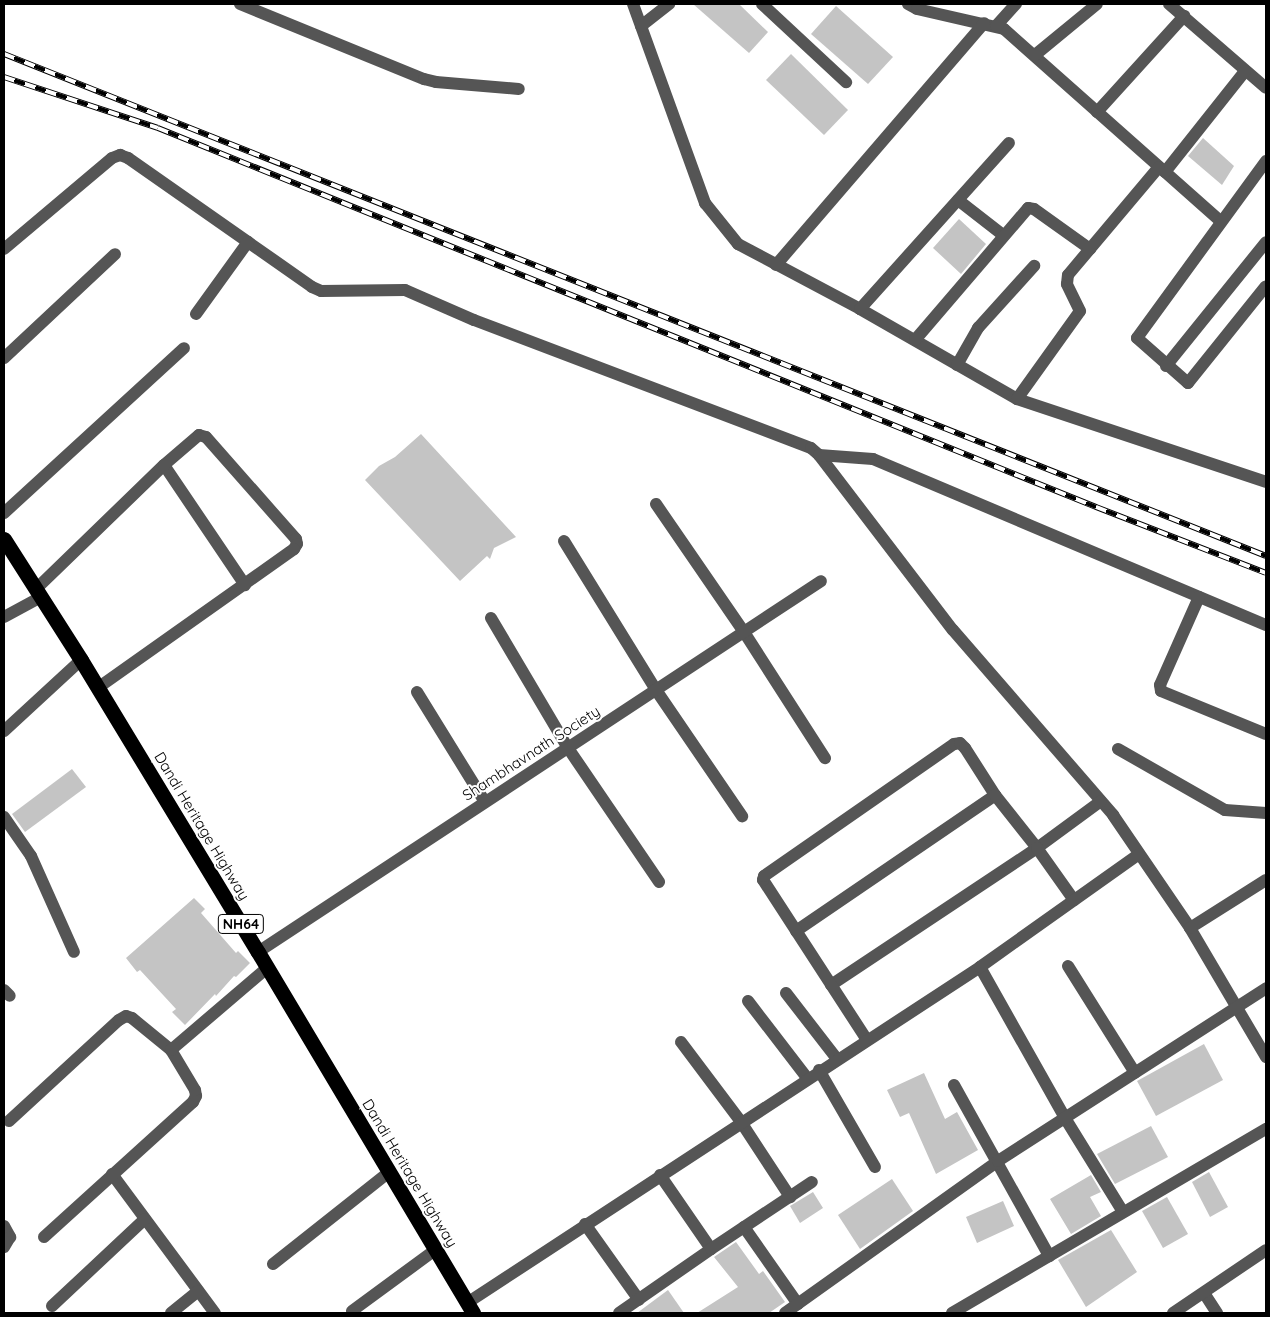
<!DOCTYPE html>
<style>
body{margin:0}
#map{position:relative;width:1270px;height:1317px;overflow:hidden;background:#fff;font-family:Quicksand,sans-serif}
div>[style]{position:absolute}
.building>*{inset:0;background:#c4c4c4}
.minor>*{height:12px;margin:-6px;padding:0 6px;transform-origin:6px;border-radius:6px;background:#555}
.highway>*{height:15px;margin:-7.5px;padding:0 7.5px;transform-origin:7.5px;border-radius:7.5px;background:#000}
.rail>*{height:5.5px;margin-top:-2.75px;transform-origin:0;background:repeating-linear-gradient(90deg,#fff 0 11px,#000 0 22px);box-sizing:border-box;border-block:1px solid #000}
span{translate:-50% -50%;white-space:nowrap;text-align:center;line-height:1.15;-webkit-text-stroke:4px #fff;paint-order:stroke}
.shield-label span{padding:1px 4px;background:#fff;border:1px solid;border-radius:4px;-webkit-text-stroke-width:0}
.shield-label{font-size:14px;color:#000;font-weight:700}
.street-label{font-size:15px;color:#000}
.frame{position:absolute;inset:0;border:5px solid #000;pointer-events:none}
</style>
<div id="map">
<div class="building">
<div style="clip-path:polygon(693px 4px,739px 4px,768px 32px,749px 53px)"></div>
<div style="clip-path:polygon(836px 6px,893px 57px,868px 84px,811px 34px)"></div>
<div style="clip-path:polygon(791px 54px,848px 110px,824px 135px,766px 80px)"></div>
<div style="clip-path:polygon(1203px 138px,1234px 166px,1222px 185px,1188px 156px)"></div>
<div style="clip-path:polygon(959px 219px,986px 244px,961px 274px,933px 248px)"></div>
<div style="clip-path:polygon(421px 434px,516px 537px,494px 548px,490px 559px,487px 556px,460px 581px,365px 480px,379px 466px,395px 457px)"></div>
<div style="clip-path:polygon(72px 769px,86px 787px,25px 832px,12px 814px)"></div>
<div style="clip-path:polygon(194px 898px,205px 909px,201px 913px,236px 953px,238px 951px,250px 963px,236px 977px,234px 976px,216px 996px,215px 994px,185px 1025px,172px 1012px,176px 1009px,140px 970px,137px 972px,126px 958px)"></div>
<div style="clip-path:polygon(1204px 1044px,1223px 1080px,1156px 1116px,1137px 1081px)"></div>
<div style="clip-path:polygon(924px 1073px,945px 1119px,957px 1112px,978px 1150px,936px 1174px,909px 1113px,900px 1117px,887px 1090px)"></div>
<div style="clip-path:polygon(1151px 1126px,1168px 1157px,1115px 1184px,1097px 1154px)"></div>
<div style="clip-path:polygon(1209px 1172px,1228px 1207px,1210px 1217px,1192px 1182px)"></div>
<div style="clip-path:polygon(1091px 1175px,1101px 1192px,1090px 1197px,1101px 1216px,1071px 1234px,1050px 1199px)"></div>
<div style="clip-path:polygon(892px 1179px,913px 1211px,860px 1249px,838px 1215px)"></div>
<div style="clip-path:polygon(813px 1192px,823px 1208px,800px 1223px,790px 1206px)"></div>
<div style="clip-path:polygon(1167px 1197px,1188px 1234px,1163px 1248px,1142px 1211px)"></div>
<div style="clip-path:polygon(1003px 1201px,1014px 1226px,977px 1243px,966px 1217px)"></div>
<div style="clip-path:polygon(1111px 1230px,1137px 1272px,1086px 1307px,1058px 1260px)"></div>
<div style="clip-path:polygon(736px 1242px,759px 1274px,763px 1271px,785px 1302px,769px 1313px,697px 1313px,738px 1287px,714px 1257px)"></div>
<div style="clip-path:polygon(668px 1290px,684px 1313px,637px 1313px)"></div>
</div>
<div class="minor">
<div style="left:240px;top:4px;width:199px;rotate:22.2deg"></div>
<div style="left:424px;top:79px;width:12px;rotate:14deg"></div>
<div style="left:436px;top:82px;width:83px;rotate:4.8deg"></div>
<div style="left:633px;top:4px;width:212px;rotate:70.1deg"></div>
<div style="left:705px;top:203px;width:53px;rotate:51.2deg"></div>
<div style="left:738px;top:244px;width:138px;rotate:28deg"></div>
<div style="left:860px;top:309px;width:181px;rotate:29.8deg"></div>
<div style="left:1017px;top:399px;width:262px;rotate:18.4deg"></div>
<div style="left:762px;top:4px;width:115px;rotate:42.9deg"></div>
<div style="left:908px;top:4px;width:10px;rotate:29deg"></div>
<div style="left:917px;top:9px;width:89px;rotate:12.9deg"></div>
<div style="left:1004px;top:29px;width:290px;rotate:41.6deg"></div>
<div style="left:1169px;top:4px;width:128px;rotate:40.9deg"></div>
<div style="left:641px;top:26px;width:36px;rotate:-38deg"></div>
<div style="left:996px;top:26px;width:30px;rotate:-48deg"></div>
<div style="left:1035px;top:55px;width:80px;rotate:-39.4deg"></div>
<div style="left:1097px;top:112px;width:130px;rotate:-47.8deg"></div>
<div style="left:1266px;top:161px;width:219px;rotate:126.1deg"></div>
<div style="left:1137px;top:338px;width:68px;rotate:41.4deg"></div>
<div style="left:1188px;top:383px;width:124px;rotate:-51.2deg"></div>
<div style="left:1165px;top:172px;width:129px;rotate:-51.6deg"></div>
<div style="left:958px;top:200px;width:57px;rotate:37.9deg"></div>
<div style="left:4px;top:249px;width:141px;rotate:-40.1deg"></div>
<div style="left:112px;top:158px;width:9px;rotate:-21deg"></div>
<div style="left:120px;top:155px;width:9px;rotate:21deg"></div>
<div style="left:128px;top:158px;width:225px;rotate:35deg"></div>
<div style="left:312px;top:287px;width:10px;rotate:24deg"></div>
<div style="left:321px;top:291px;width:84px;rotate:-0.7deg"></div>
<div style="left:405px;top:290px;width:75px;rotate:23.5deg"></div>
<div style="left:474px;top:320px;width:360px;rotate:20.8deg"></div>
<div style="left:811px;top:448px;width:11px;rotate:41deg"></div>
<div style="left:819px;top:455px;width:220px;rotate:52.6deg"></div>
<div style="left:953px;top:630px;width:245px;rotate:49.1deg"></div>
<div style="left:1113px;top:815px;width:137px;rotate:55.7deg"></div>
<div style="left:1190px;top:928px;width:150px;rotate:59.5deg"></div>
<div style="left:776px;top:265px;width:319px;rotate:-49.3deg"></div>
<div style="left:860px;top:309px;width:223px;rotate:-48.1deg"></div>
<div style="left:196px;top:314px;width:89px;rotate:-54.2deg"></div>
<div style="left:915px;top:340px;width:174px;rotate:-49.4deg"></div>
<div style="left:1028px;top:208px;width:6px;rotate:9deg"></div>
<div style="left:1034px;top:209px;width:69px;rotate:35.5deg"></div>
<div style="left:4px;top:358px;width:152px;rotate:-43.1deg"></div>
<div style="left:957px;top:365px;width:43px;rotate:-60.4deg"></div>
<div style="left:978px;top:328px;width:84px;rotate:-47.9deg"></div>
<div style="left:1166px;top:366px;width:159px;rotate:-51.1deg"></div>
<div style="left:1017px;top:399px;width:108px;rotate:-54.4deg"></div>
<div style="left:1080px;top:311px;width:30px;rotate:-116deg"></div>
<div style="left:1067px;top:284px;width:9px;rotate:-84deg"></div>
<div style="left:1068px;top:275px;width:141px;rotate:-49.9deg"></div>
<div style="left:819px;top:455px;width:54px;rotate:4.2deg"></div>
<div style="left:873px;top:459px;width:427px;rotate:22.9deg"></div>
<div style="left:164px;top:465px;width:145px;rotate:56deg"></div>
<div style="left:656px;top:504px;width:155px;rotate:55.5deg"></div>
<div style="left:744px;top:632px;width:150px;rotate:57.3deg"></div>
<div style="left:4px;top:513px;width:244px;rotate:-42.5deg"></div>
<div style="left:564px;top:541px;width:175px;rotate:58.3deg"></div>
<div style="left:656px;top:690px;width:153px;rotate:55.7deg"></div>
<div style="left:36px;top:589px;width:178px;rotate:-44.1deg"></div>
<div style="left:164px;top:465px;width:46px;rotate:-40.6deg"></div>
<div style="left:199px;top:435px;width:7px;rotate:16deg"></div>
<div style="left:206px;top:437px;width:136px;rotate:48.6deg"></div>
<div style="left:296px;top:539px;width:5px;rotate:79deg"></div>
<div style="left:297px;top:544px;width:6px;rotate:121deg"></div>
<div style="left:294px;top:549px;width:240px;rotate:144.7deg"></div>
<div style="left:1199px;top:597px;width:96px;rotate:113.9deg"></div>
<div style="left:1160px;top:685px;width:6px;rotate:81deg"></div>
<div style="left:1161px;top:691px;width:113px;rotate:22.3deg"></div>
<div style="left:4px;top:617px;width:42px;rotate:-28.4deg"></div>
<div style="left:491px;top:618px;width:151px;rotate:59.4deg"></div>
<div style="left:568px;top:748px;width:162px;rotate:55.8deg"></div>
<div style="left:417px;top:692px;width:129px;rotate:58.3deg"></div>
<div style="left:4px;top:731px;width:105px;rotate:-42.7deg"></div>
<div style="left:1118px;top:749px;width:123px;rotate:29.7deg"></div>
<div style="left:1225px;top:810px;width:41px;rotate:4.2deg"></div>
<div style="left:4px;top:817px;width:47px;rotate:55.3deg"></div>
<div style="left:31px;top:856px;width:105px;rotate:65.9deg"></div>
<div style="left:1190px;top:928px;width:90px;rotate:-32.3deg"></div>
<div style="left:796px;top:931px;width:241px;rotate:-34.3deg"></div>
<div style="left:258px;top:952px;width:674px;rotate:-33.38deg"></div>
<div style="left:1068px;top:966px;width:126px;rotate:57.9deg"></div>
<div style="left:980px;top:967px;width:173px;rotate:60.6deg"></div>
<div style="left:1065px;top:1118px;width:110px;rotate:58.3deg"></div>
<div style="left:831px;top:985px;width:247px;rotate:-33.6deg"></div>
<div style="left:1037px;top:848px;width:79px;rotate:-36.3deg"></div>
<div style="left:4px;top:990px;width:8px;rotate:45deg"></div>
<div style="left:786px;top:993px;width:83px;rotate:52.3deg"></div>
<div style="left:748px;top:1001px;width:97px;rotate:52.5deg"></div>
<div style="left:867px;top:1040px;width:191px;rotate:-123deg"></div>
<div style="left:763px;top:880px;width:4px;rotate:-76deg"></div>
<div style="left:764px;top:876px;width:231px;rotate:-34.8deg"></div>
<div style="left:954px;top:744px;width:6px;rotate:-9deg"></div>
<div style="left:960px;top:743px;width:7px;rotate:45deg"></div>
<div style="left:965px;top:748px;width:56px;rotate:57.4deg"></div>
<div style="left:995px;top:795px;width:68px;rotate:51.6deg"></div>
<div style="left:1037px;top:848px;width:64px;rotate:54.6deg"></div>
<div style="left:681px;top:1042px;width:100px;rotate:53.1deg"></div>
<div style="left:741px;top:1122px;width:90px;rotate:56.8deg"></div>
<div style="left:819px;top:1070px;width:112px;rotate:60deg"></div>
<div style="left:954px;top:1085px;width:196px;rotate:60.9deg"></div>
<div style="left:9px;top:1121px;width:149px;rotate:-42.6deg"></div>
<div style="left:119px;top:1020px;width:8px;rotate:-30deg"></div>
<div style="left:126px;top:1016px;width:6px;rotate:18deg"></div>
<div style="left:132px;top:1018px;width:50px;rotate:39.4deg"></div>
<div style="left:112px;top:1174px;width:173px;rotate:53.5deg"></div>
<div style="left:660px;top:1175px;width:90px;rotate:55.4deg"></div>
<div style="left:585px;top:1224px;width:93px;rotate:54.6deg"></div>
<div style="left:4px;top:1226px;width:13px;rotate:61deg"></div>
<div style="left:10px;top:1237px;width:12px;rotate:121deg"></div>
<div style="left:744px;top:1227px;width:94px;rotate:55deg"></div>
<div style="left:44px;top:1237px;width:201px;rotate:-42.2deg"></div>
<div style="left:193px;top:1102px;width:7px;rotate:-63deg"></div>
<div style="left:196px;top:1096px;width:6px;rotate:-99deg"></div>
<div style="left:195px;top:1090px;width:47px;rotate:-121deg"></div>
<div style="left:171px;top:1050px;width:126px;rotate:-40.5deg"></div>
<div style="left:273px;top:1264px;width:147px;rotate:-38.4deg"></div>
<div style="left:1204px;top:1293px;width:24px;rotate:57deg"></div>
<div style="left:467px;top:1303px;width:613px;rotate:-33.22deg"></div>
<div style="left:980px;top:967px;width:195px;rotate:-35.4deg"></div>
<div style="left:52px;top:1306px;width:127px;rotate:-43.1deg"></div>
<div style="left:352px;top:1311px;width:103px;rotate:-36.3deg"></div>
<div style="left:171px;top:1313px;width:35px;rotate:-39deg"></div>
<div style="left:619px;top:1313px;width:112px;rotate:-34.8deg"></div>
<div style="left:711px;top:1249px;width:121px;rotate:-33.6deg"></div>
<div style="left:785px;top:1313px;width:262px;rotate:-35.5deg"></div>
<div style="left:998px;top:1161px;width:319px;rotate:-32.8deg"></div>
<div style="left:952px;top:1313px;width:364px;rotate:-30.4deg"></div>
<div style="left:1173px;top:1313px;width:112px;rotate:-34.1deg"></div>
</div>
<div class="highway">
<div style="left:4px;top:539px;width:143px;rotate:57.5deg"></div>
<div style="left:81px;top:660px;width:341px;rotate:58.8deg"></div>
<div style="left:258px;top:952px;width:420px;rotate:59.2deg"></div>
</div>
<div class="rail">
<div style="left:4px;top:54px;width:1358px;rotate:21.69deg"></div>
<div style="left:4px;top:77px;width:162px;rotate:18.3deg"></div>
<div style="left:158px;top:128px;width:1012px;rotate:22deg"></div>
<div style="left:1096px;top:507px;width:182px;rotate:21.2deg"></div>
</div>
<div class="shield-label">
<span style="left:241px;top:924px">NH64</span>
</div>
<div class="street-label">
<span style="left:531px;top:753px;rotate:-33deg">Shambhavnath Society</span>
<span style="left:202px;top:826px;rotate:59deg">Dandi Heritage Highway</span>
<span style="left:410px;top:1173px;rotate:59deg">Dandi Heritage Highway</span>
</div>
<div class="frame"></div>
</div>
